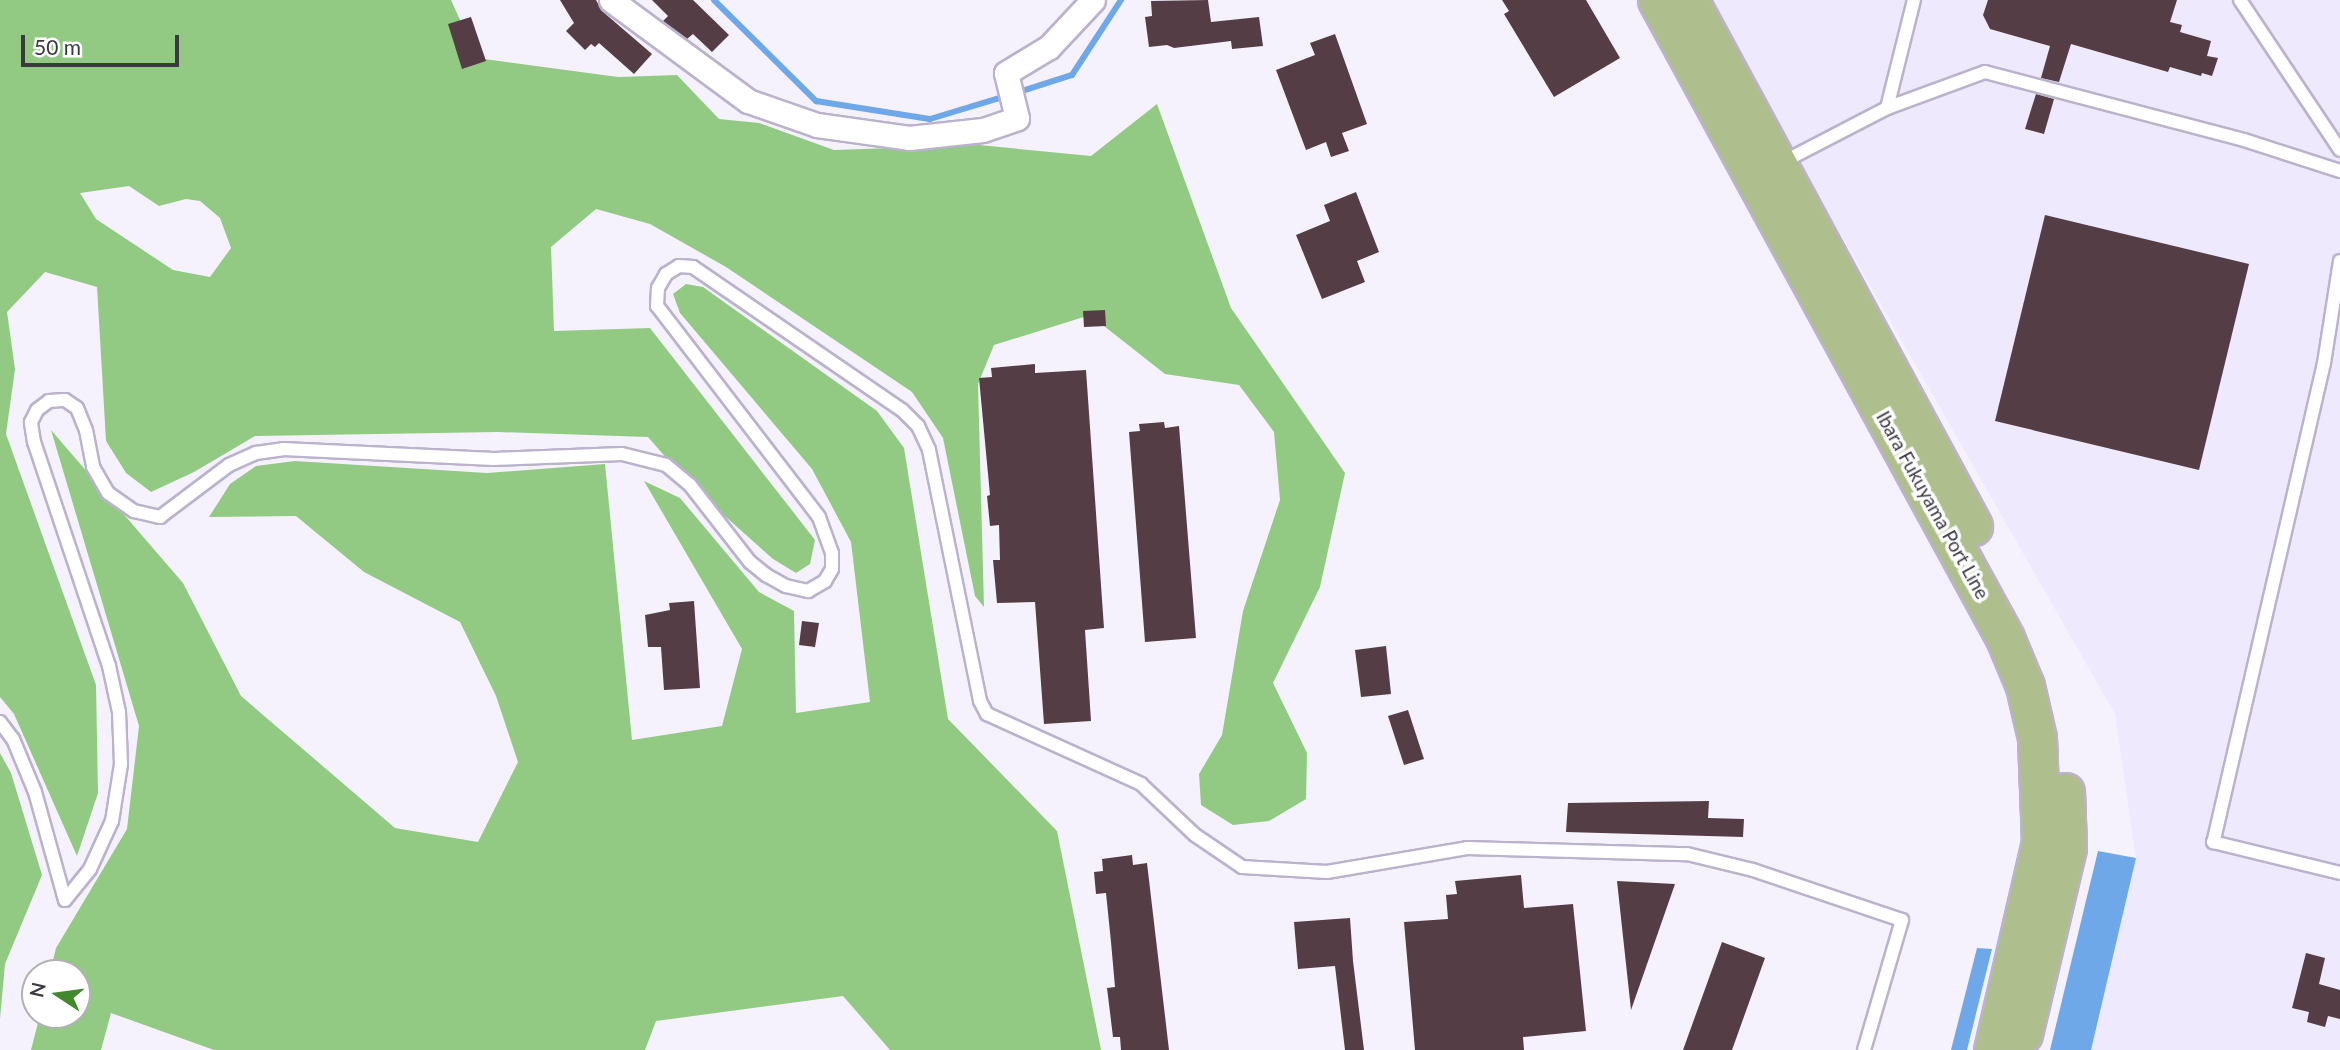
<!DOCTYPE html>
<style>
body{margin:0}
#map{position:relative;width:2340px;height:1050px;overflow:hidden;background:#f5f2fd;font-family:Lato,sans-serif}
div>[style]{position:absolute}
.built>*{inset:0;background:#efe9fd}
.forest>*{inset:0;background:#92ca84}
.water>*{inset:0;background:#6ea8e9}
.stream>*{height:6px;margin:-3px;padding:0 3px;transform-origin:3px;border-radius:3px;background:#6ea8e9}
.building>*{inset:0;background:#553d46}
.roads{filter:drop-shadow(2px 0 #bbb2cc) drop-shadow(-2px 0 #bbb2cc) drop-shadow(0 2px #bbb2cc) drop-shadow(0 -2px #bbb2cc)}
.lane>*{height:12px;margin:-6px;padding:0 6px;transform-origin:6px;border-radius:6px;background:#fff}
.street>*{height:23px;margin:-11.5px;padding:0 11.5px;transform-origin:11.5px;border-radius:11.5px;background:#fff}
.primary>*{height:37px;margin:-18.5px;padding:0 18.5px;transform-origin:18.5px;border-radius:18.5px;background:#afbe8d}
span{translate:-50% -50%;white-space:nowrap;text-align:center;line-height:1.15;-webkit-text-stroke:7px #fff;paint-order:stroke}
.street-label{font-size:19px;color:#3c3943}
.north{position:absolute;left:21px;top:959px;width:70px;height:70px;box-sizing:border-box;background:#fff;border:2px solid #b1b0b4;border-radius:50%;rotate:283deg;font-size:19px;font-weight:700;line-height:28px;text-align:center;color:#3c3943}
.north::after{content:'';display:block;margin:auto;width:24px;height:32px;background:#42882d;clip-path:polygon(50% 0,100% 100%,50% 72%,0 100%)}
.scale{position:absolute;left:21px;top:35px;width:158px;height:32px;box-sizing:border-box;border:4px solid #3c3943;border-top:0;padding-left:9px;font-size:21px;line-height:24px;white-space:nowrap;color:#3c3943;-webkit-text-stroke:5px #fff;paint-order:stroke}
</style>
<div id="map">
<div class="built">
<div style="clip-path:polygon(1707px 0,2340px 0,2340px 1050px,2089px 1050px,2136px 858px,2115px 714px)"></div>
</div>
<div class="forest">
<div style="clip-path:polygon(evenodd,0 0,451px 0,477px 58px,618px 77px,677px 75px,719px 119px,759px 123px,834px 150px,979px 145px,1091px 156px,1157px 104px,1231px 308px,1345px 473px,1320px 587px,1273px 683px,1307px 753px,1306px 799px,1269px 821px,1233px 825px,1201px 805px,1199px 774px,1222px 735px,1243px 611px,1280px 500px,1274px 432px,1239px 385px,1165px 374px,1090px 315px,994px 345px,978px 384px,984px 607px,975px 596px,943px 438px,912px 392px,726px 267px,650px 224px,596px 209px,551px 247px,554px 331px,650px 328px,815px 540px,810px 564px,796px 573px,773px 559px,690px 485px,648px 437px,498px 432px,255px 436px,194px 472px,151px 492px,126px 473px,106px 441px,97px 287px,45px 272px,7px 312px,15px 369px,6px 434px,96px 685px,98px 793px,77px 856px,14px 714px,0 697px,0 0,129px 186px,159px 206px,186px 199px,200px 201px,220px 218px,231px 248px,210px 277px,173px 270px,96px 219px,80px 193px,129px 186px)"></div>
<div style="clip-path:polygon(686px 284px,703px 287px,877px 411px,904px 448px,948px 719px,1057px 831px,1101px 1050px,890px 1050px,843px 996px,656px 1021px,645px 1050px,214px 1050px,111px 1013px,101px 1050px,31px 1050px,40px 1015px,77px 1015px,77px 973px,50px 973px,56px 948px,127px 829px,139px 726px,51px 430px,183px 583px,241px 696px,395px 828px,478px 842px,518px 762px,496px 696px,460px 622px,364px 572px,296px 516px,209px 517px,230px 484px,256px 466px,295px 461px,487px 473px,605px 464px,632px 740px,722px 726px,742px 649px,644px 481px,680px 498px,759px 592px,794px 611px,796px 713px,870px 702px,851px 542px,812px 469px,680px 313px,673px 294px)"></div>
<div style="clip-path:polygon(0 753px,11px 773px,42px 875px,5px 964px,0 1019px)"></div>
</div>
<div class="water">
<div style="clip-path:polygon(2098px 851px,2136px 858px,2091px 1050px,2050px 1050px)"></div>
<div style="clip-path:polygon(1977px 948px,1992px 949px,1967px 1050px,1951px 1050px)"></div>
</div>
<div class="stream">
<div style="left:714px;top:0;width:144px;rotate:44.7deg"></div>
<div style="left:816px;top:101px;width:115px;rotate:9deg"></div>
<div style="left:930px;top:119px;width:79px;rotate:-16.8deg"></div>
<div style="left:1016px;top:93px;width:59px;rotate:-17.8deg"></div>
<div style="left:1072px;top:75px;width:90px;rotate:-56.8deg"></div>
</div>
<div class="building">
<div style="clip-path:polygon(560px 0,596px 0,602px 11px,652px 54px,634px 74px,599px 43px,595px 47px,591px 44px,585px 50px,566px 31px,574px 23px)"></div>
<div style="clip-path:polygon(652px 0,693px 0,729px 35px,712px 52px,693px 34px,687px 39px,663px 21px,668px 16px)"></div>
<div style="clip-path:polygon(1208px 0,1211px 22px,1259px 17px,1263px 46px,1232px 49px,1231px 41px,1174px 48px,1167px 45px,1149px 47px,1145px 17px,1152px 16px,1151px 1px)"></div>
<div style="clip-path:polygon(1502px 0,1586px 0,1620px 58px,1554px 97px,1504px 14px,1509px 11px)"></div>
<div style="clip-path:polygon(1988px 0,2177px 0,2170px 22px,2182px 25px,2180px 32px,2211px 41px,2207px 56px,2218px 58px,2212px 76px,2202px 73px,2201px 76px,2170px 67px,2168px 72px,2071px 44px,2059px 82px,2041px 78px,2050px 46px,1990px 29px,1983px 15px)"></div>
<div style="clip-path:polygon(471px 17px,486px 61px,462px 69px,448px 24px)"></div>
<div style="clip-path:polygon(1335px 34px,1367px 124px,1342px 133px,1349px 151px,1331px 157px,1326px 142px,1306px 150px,1276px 70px,1315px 55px,1310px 43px)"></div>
<div style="clip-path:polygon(2036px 94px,2054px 99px,2044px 134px,2025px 129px)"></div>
<div style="clip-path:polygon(1356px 192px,1379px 252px,1357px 261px,1365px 282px,1322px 299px,1296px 235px,1330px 221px,1324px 205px)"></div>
<div style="clip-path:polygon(2045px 215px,2249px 264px,2199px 470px,1995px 421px)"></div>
<div style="clip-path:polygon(1105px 310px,1106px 326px,1084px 327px,1083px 311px)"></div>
<div style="clip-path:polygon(1035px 364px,1035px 373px,1086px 370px,1104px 628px,1085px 630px,1091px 721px,1044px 724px,1035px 602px,997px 603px,993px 560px,1000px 560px,999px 525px,990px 526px,987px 496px,990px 495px,979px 378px,992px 377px,991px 368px)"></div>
<div style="clip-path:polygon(1164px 422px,1165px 428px,1179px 426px,1196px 638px,1145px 642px,1129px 432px,1140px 431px,1139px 424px)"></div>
<div style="clip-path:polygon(694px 601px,700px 688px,664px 690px,661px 647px,648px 647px,645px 615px,670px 610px,669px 603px)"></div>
<div style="clip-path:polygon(802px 621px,819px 623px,815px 647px,799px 645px)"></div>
<div style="clip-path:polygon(1386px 646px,1391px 694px,1361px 697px,1355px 650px)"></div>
<div style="clip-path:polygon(1408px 710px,1424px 759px,1404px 765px,1388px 716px)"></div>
<div style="clip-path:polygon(1709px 801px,1708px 818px,1744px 819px,1743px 837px,1566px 832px,1568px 803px)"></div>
<div style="clip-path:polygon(1132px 855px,1133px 865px,1147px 863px,1169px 1050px,1121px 1050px,1120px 1037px,1113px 1037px,1107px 988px,1115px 987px,1111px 942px,1106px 893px,1096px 894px,1094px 872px,1103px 871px,1102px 859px)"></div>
<div style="clip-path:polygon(1521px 875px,1524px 908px,1573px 904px,1586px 1031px,1523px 1037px,1524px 1050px,1415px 1050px,1404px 922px,1448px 919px,1446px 895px,1457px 894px,1455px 881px)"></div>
<div style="clip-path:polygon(1617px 881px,1675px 884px,1631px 1010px)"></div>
<div style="clip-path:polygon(1350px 918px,1353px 961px,1364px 1050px,1345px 1050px,1335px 966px,1298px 969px,1294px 922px)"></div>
<div style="clip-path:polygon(1722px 942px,1765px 958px,1732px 1050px,1683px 1050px)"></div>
<div style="clip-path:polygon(2306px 953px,2325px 958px,2319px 984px,2340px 990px,2340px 1019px,2328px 1016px,2325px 1027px,2307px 1022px,2309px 1012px,2292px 1008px)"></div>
</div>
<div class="roads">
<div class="lane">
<div style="left:2240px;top:0;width:180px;rotate:56.3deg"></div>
<div style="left:1887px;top:108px;width:111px;rotate:-76deg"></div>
<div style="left:1779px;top:164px;width:122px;rotate:-27.4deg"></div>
<div style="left:1887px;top:108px;width:104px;rotate:-20.2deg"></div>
<div style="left:1985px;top:72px;width:268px;rotate:14.7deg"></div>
<div style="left:2244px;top:140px;width:101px;rotate:17.9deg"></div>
<div style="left:2340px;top:261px;width:103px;rotate:98.9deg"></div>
<div style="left:2324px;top:363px;width:492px;rotate:103deg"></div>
<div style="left:2213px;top:842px;width:131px;rotate:13.7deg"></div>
<div style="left:0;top:722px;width:21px;rotate:53deg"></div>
<div style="left:13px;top:739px;width:57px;rotate:67.5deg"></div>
<div style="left:35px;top:792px;width:112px;rotate:74.5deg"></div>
<div style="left:65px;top:900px;width:40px;rotate:-51deg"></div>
<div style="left:90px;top:869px;width:53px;rotate:-65.4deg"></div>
<div style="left:112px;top:821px;width:58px;rotate:-81deg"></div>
<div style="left:121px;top:764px;width:52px;rotate:-92.2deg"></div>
<div style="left:119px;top:712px;width:47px;rotate:-102.3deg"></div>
<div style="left:109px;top:666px;width:236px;rotate:-108.5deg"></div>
<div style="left:34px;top:442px;width:20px;rotate:-99deg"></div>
<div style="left:31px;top:422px;width:13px;rotate:-63deg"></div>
<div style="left:37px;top:410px;width:15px;rotate:-37deg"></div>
<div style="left:49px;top:401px;width:16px;rotate:-4deg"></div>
<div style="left:65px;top:400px;width:14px;rotate:34deg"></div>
<div style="left:77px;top:408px;width:24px;rotate:68deg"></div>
<div style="left:86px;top:430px;width:38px;rotate:79deg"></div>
<div style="left:93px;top:467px;width:30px;rotate:60deg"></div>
<div style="left:108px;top:493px;width:32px;rotate:35deg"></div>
<div style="left:134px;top:511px;width:27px;rotate:13deg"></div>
<div style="left:160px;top:517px;width:86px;rotate:-37deg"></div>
<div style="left:229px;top:465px;width:30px;rotate:-24deg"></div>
<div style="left:256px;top:453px;width:27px;rotate:-8deg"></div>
<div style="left:283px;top:449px;width:211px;rotate:2.7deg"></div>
<div style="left:494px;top:459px;width:128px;rotate:-2.2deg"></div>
<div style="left:622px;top:454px;width:45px;rotate:14deg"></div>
<div style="left:666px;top:465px;width:31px;rotate:40deg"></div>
<div style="left:690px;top:485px;width:98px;rotate:52.1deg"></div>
<div style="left:750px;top:562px;width:21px;rotate:39deg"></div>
<div style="left:766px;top:575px;width:23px;rotate:29deg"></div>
<div style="left:786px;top:586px;width:23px;rotate:13deg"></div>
<div style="left:808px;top:591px;width:20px;rotate:-30deg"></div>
<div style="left:825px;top:581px;width:14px;rotate:-60deg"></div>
<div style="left:832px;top:569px;width:16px;rotate:-90deg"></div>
<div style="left:832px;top:553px;width:38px;rotate:-110deg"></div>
<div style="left:819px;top:517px;width:266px;rotate:-127.5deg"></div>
<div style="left:657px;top:306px;width:18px;rotate:-87deg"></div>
<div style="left:658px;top:288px;width:16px;rotate:-60deg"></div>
<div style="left:666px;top:274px;width:15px;rotate:-32deg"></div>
<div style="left:679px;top:266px;width:14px;rotate:4deg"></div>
<div style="left:693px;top:267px;width:253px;rotate:34.4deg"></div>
<div style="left:902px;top:410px;width:23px;rotate:45deg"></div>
<div style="left:918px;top:426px;width:26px;rotate:65deg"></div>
<div style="left:929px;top:450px;width:256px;rotate:78.5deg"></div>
<div style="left:980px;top:701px;width:15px;rotate:62deg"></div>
<div style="left:987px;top:714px;width:169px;rotate:24.4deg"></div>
<div style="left:1141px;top:784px;width:74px;rotate:43.4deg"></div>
<div style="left:1195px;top:835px;width:57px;rotate:34.2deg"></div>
<div style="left:1242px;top:867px;width:85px;rotate:3.4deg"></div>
<div style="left:1327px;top:872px;width:142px;rotate:-9.7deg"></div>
<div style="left:1467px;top:848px;width:220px;rotate:1.6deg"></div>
<div style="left:1687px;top:854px;width:68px;rotate:13.6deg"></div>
<div style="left:1753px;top:870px;width:157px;rotate:18.6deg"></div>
<div style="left:1902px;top:920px;width:135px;rotate:106.3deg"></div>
</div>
<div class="street">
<div style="left:611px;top:0;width:170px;rotate:36.4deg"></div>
<div style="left:748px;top:101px;width:73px;rotate:19.2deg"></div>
<div style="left:817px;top:125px;width:93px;rotate:8deg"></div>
<div style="left:909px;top:138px;width:74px;rotate:-6.2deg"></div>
<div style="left:983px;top:130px;width:36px;rotate:-19deg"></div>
<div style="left:1017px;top:118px;width:46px;rotate:-103.7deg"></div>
<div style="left:1006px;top:73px;width:50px;rotate:-31.2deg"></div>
<div style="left:1049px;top:47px;width:64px;rotate:-46.9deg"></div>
</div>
<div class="primary">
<div style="left:1657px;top:0;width:727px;rotate:61.39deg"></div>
<div style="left:2005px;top:638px;width:52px;rotate:67.4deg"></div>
<div style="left:2025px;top:686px;width:53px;rotate:77deg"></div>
<div style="left:2037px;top:738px;width:104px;rotate:87.8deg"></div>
<div style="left:2041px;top:842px;width:213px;rotate:103deg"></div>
<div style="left:1689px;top:0;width:598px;rotate:61.63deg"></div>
<div style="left:2023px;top:1034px;width:191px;rotate:-76.7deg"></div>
<div style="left:2067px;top:848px;width:56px;rotate:-92deg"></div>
</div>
</div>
<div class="street-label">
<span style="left:1933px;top:505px;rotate:61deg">Ibara Fukuyama Port Line</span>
</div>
<div class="north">N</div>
<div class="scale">50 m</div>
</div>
